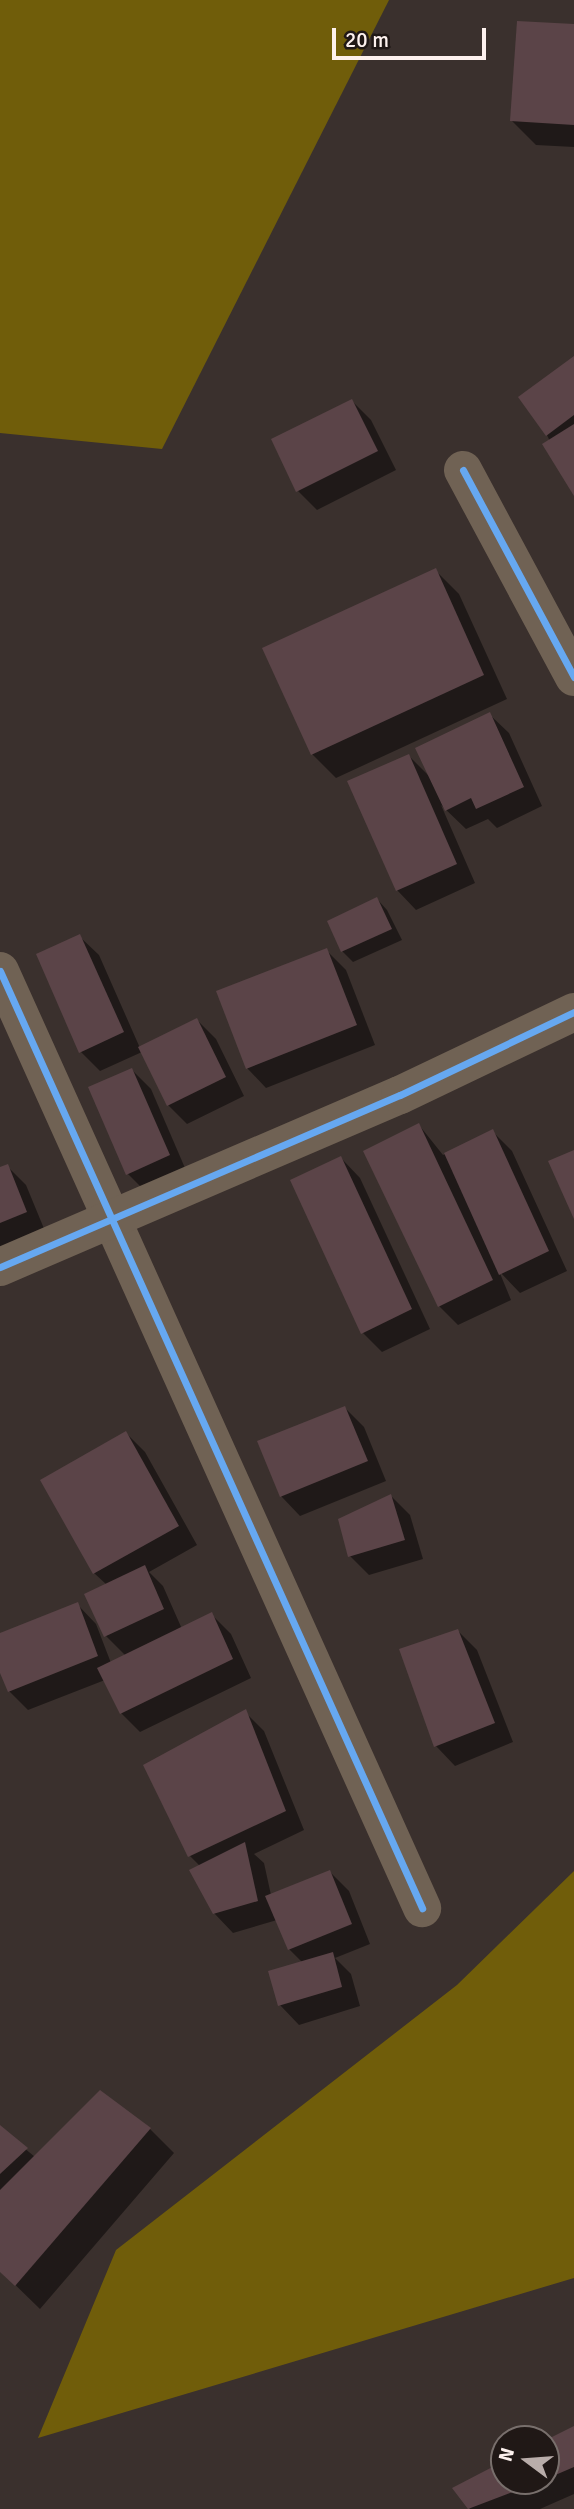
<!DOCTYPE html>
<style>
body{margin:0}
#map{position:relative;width:574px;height:2509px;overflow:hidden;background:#3a302d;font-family:Signika,sans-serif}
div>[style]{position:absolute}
.forest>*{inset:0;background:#705d0a}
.shadow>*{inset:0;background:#0007}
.building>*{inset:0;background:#5b4448}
.street>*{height:38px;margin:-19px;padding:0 19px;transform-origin:19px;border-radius:19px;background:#706254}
.cycleway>*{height:7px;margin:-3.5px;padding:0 3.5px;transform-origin:3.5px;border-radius:3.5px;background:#66a8f1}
span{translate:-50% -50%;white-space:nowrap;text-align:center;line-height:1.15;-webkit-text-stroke:5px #201816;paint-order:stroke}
.north{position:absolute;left:490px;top:2425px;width:70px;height:70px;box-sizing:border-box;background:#201816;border:2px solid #786f6c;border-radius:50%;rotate:286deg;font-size:19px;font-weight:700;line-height:28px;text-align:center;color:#fdf1ee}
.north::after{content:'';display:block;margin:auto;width:24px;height:32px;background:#b9adaa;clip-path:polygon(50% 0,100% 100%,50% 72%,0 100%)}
.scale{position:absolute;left:332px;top:28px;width:154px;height:32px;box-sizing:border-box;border:4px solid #fdf1ee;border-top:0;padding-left:9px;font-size:21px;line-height:24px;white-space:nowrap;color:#fdf1ee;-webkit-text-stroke:5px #201816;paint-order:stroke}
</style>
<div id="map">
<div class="forest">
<div style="clip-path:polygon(0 0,389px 0,162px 449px,0 433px)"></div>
<div style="clip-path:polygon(574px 1871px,574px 2278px,38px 2438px,116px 2250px,457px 1985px)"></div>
</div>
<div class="shadow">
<div style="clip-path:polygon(574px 26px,574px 147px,536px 145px,512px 121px)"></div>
<div style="clip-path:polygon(574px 358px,574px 493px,547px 435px)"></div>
<div style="clip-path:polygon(352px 401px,371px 420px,396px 470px,317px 510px,298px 491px)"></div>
<div style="clip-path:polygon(435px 570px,459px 594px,507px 699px,336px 778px,312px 754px)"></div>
<div style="clip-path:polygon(489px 714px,509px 733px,542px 806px,497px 828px,488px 819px,466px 829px,441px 805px,475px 883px,416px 910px,397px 890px,409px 756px,431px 778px)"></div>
<div style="clip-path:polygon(377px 899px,387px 910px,402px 940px,353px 962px,342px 951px)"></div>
<div style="clip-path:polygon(79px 936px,99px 955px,140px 1048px,197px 1020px,216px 1039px,244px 1096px,187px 1124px,168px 1105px,142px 1052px,100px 1071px,81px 1052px)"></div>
<div style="clip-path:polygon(326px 950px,346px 970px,375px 1045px,266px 1088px,247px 1068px)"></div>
<div style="clip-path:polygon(132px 1070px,151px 1089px,188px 1175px,147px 1193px,128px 1174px)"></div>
<div style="clip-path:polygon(419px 1125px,443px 1155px,493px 1132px,512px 1151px,567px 1271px,520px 1293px,499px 1271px,511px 1300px,458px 1325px,439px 1306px)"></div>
<div style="clip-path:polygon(341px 1158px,360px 1178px,430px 1329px,382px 1352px,363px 1333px)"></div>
<div style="clip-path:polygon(7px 1166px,26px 1185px,45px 1231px,0 1249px,0 1169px)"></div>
<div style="clip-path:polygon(345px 1408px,364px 1427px,386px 1481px,300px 1516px,281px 1496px)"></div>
<div style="clip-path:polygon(126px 1433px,145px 1452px,197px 1545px,149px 1572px,163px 1586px,182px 1629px,212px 1615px,231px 1634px,251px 1678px,140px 1732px,121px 1713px,105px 1680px,28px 1710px,9px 1691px,0 1668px,0 1634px,77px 1604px,96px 1624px,111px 1663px,126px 1656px,106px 1636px,107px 1585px,94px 1573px)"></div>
<div style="clip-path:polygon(391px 1496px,410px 1515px,423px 1559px,369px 1575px,350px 1556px)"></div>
<div style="clip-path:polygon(458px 1631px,477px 1650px,513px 1742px,455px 1766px,436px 1746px,401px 1650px)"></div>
<div style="clip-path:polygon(245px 1712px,264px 1731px,304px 1830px,254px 1854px,264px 1863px,271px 1895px,330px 1872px,349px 1891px,370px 1944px,335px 1958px,351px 1974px,360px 2006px,299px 2025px,280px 2005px,303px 1963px,289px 1949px,277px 1920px,233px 1933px,214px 1913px,200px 1866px,190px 1856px)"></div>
<div style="clip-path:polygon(100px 2093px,150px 2129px,174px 2153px,40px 2309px,0 2270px,0 2128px,35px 2157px)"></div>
<div style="clip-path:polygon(574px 2428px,574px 2494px,540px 2509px,470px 2509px,454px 2488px,504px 2463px,504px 2481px,546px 2481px,546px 2442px)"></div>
</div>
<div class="building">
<div style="clip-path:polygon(517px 21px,574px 24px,574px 125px,510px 121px)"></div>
<div style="clip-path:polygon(574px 356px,574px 415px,546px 436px,518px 397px)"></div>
<div style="clip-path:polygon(352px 399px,378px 451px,296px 492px,271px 439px)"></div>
<div style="clip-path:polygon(574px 424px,574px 496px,542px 444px)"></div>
<div style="clip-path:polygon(436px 568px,484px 675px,311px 755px,262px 648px)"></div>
<div style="clip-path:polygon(490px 712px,524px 787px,476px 809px,471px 798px,445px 811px,415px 748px)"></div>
<div style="clip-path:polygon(409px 754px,457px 864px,396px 891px,347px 781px)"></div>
<div style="clip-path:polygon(377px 897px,392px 929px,341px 952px,327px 921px)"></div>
<div style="clip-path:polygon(80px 934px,124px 1032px,79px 1053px,36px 954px)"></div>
<div style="clip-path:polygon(327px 948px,357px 1025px,246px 1069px,216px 991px)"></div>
<div style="clip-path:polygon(197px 1018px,226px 1077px,167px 1106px,138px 1047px)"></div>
<div style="clip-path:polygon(132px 1068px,170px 1155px,126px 1175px,88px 1087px)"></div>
<div style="clip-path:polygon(419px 1123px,493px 1280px,438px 1307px,363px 1151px)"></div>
<div style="clip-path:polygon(493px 1129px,549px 1251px,499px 1275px,444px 1153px)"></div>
<div style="clip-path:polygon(574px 1150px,574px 1219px,548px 1161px)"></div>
<div style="clip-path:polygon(341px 1156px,412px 1309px,361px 1334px,290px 1180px)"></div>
<div style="clip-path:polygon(8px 1164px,27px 1212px,0 1223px,0 1167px)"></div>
<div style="clip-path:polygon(345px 1406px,368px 1461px,280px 1497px,257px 1441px)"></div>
<div style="clip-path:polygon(126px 1431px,179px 1526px,93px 1574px,40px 1480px)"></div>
<div style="clip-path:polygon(391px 1494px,405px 1540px,348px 1557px,338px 1519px)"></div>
<div style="clip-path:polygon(145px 1565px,164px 1609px,104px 1637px,84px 1594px)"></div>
<div style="clip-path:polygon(78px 1602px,98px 1656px,8px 1692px,0 1673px,0 1633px)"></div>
<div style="clip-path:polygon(212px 1612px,233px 1659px,120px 1714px,97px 1668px)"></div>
<div style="clip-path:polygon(458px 1629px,495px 1723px,434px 1747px,399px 1649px)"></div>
<div style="clip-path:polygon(246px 1709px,286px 1811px,188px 1857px,143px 1765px)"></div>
<div style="clip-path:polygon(245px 1842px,258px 1901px,213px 1914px,189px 1870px)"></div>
<div style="clip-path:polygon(330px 1870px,352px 1924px,288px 1950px,265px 1896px)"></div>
<div style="clip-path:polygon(333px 1952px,342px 1987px,278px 2006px,268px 1971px)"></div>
<div style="clip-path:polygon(100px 2090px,151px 2128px,15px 2286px,0 2272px,0 2190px)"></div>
<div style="clip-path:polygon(0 2125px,28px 2148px,0 2174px)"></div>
<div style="clip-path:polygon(574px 2426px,574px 2467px,546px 2479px,546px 2440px)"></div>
<div style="clip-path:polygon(504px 2461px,504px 2481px,542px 2481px,468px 2509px,452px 2488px)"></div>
</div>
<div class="street">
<div style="left:463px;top:470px;width:235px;rotate:61.8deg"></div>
<div style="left:0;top:971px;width:1028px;rotate:65.75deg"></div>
<div style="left:0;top:1267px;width:435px;rotate:-23.3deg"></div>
<div style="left:400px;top:1095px;width:193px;rotate:-25.5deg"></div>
</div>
<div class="cycleway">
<div style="left:463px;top:470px;width:235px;rotate:61.8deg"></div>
<div style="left:0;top:971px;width:1028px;rotate:65.75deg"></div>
<div style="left:0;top:1267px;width:435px;rotate:-23.3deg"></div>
<div style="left:400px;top:1095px;width:193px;rotate:-25.5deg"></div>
</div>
<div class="north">N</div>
<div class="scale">20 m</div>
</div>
